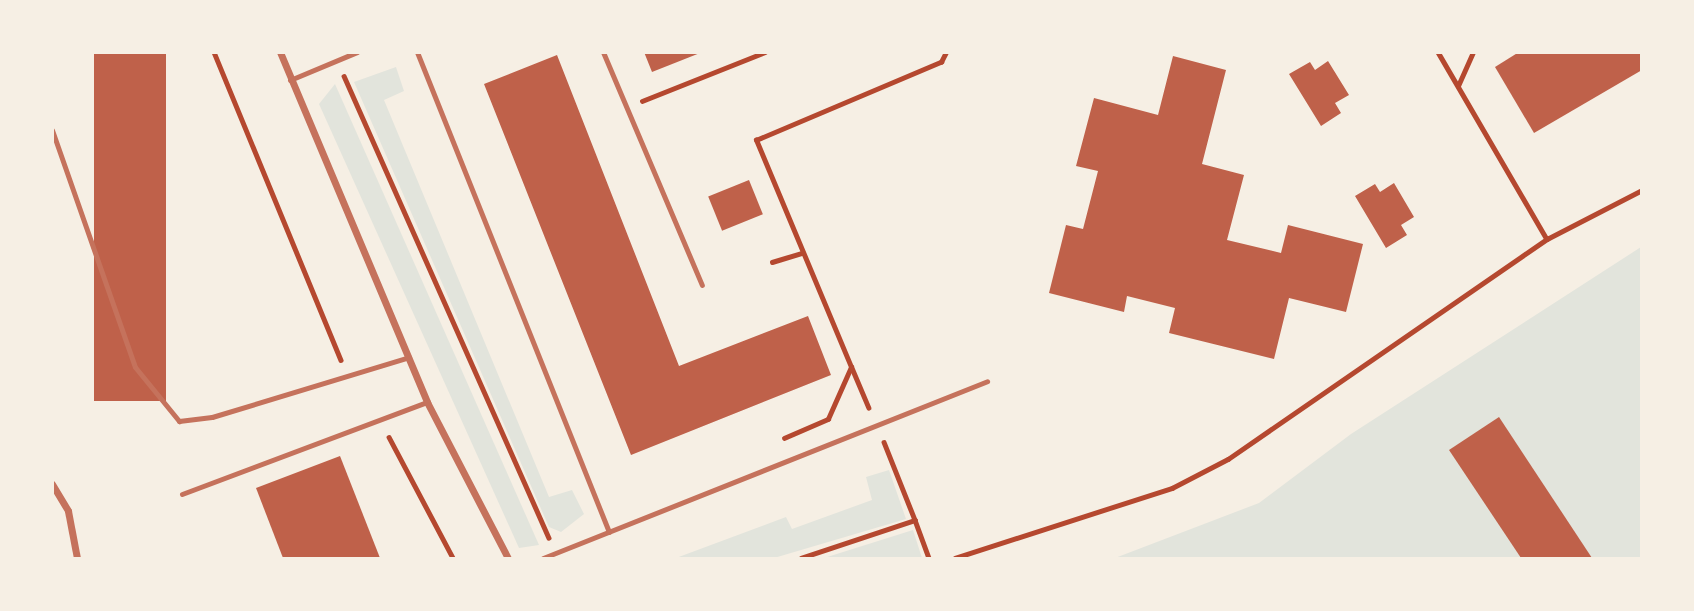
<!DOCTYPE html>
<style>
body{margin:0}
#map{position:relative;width:1694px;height:611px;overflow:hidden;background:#f6efe4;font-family:"Work Sans",sans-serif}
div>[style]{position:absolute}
.green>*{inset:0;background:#e2e4dc}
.building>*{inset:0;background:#bf614a;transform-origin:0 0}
.path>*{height:4.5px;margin:-2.25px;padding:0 2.25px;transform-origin:2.25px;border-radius:2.25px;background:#b5482f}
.service>*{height:5px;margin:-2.5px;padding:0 2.5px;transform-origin:2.5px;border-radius:2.5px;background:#c5725c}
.minor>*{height:7px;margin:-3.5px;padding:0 3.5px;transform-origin:3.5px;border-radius:3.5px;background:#c5725c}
span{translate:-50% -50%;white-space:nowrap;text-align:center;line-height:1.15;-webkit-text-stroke:7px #f6efe4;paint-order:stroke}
.frame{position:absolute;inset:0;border:54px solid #f6efe4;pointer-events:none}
</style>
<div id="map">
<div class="green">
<i style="clip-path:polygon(396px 67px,404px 91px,384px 100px,549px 497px,572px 490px,584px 514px,561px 532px,549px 527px,354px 82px)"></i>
<i style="clip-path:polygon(335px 84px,539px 545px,519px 548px,319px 104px)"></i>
<i style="clip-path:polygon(1641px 247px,1641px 558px,1115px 558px,1259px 503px,1351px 434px)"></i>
<i style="clip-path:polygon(889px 470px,906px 519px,774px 558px,676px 558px,786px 517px,792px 529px,872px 500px,866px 477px)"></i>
<i style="clip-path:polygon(913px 530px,922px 558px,824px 558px)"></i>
</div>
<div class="building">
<i style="left:94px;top:52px;width:72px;height:349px"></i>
<i style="clip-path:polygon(644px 52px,700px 52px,700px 53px,652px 72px)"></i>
<i style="clip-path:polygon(1519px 52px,1642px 52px,1642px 70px,1534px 133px,1495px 67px)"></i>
<i style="clip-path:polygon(557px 55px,679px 366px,808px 316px,831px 375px,631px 455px,484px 84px)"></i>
<i style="clip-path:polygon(1173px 56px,1226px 70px,1202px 164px,1244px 175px,1227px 240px,1281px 253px,1288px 225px,1363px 244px,1346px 312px,1289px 298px,1274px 359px,1169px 333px,1175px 308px,1127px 296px,1124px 312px,1049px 293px,1066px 225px,1083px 229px,1098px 171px,1076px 166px,1094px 98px,1158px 115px)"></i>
<i style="clip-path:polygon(1328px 61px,1349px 95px,1335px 103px,1341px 113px,1321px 126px,1289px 74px,1310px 62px,1315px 70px)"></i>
<i style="left:749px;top:180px;width:37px;height:44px;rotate:68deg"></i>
<i style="clip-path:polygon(1394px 183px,1414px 217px,1401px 225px,1407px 235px,1386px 248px,1355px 196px,1375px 184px,1380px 192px)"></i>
<i style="clip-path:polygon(1499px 417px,1592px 558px,1521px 558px,1449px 450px)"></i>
<i style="clip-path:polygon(340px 456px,380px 558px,283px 558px,256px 488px)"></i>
</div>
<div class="path">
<i style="left:214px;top:52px;width:333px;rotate:67.6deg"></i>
<i style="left:1438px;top:52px;width:216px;rotate:59.8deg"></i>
<i style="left:344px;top:76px;width:505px;rotate:66.07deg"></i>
<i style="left:1458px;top:86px;width:37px;rotate:-66deg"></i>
<i style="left:642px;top:101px;width:132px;rotate:-21.7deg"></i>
<i style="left:772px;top:262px;width:31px;rotate:-17deg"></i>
<i style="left:852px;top:368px;width:43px;rotate:67deg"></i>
<i style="left:389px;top:437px;width:137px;rotate:62.1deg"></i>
<i style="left:784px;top:438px;width:48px;rotate:-23.4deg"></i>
<i style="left:828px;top:419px;width:57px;rotate:-66.1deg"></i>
<i style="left:851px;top:367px;width:246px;rotate:-112.7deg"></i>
<i style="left:756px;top:140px;width:201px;rotate:-22.9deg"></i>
<i style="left:941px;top:62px;width:11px;rotate:-63deg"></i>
<i style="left:884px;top:442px;width:84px;rotate:68.3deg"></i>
<i style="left:801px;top:558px;width:120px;rotate:-18.4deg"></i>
<i style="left:915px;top:520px;width:40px;rotate:69.8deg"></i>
<i style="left:955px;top:558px;width:228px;rotate:-17.9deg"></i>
<i style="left:1172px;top:488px;width:63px;rotate:-27.4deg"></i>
<i style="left:1228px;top:459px;width:388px;rotate:-34.6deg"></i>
<i style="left:1547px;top:239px;width:107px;rotate:-27.3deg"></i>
</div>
<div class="service">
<i style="left:417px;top:52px;width:517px;rotate:68.2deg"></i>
<i style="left:603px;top:52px;width:253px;rotate:67deg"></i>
<i style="left:290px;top:80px;width:73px;rotate:-22.7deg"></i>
<i style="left:52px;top:130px;width:251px;rotate:70.7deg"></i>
<i style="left:135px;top:367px;width:70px;rotate:50.8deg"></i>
<i style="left:179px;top:421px;width:33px;rotate:-7deg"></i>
<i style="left:212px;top:417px;width:206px;rotate:-16.9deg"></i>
<i style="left:182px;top:494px;width:262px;rotate:-20.6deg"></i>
<i style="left:543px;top:558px;width:478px;rotate:-21.7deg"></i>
</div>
<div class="minor">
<i style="left:280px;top:52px;width:380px;rotate:67.2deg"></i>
<i style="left:427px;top:402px;width:176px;rotate:62.6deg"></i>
<i style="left:52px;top:484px;width:31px;rotate:59deg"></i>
<i style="left:68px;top:511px;width:48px;rotate:79.2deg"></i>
</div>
<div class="frame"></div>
</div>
